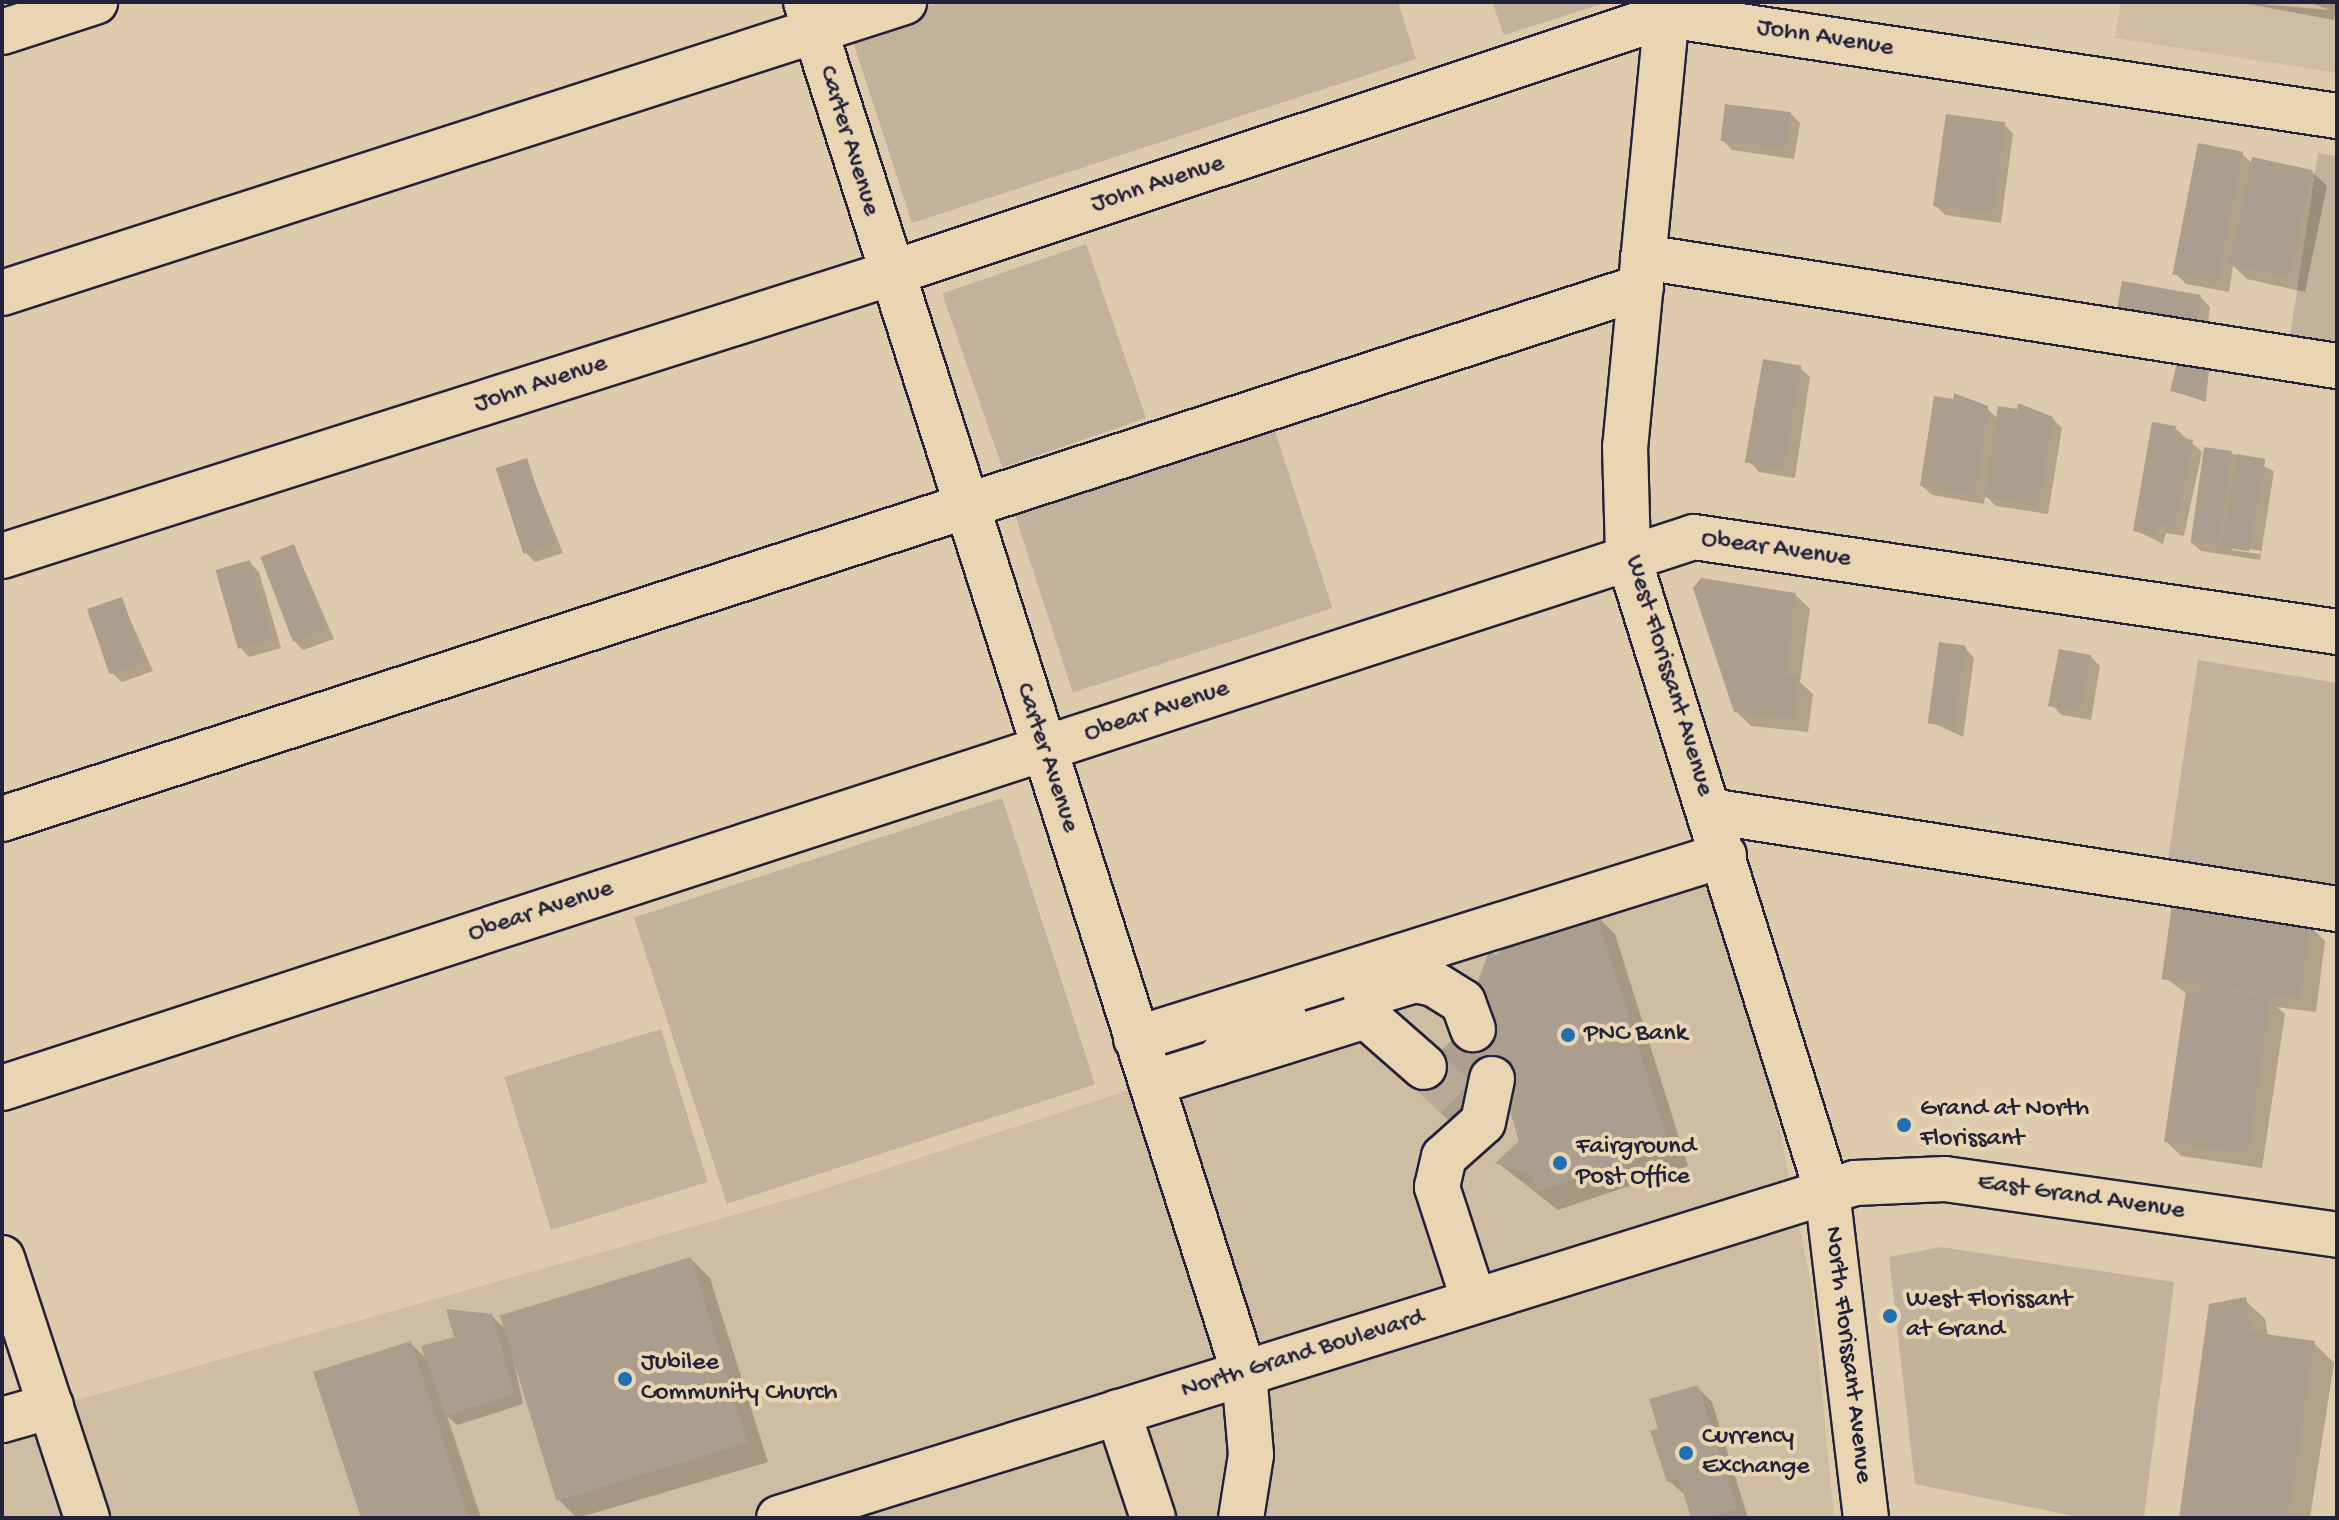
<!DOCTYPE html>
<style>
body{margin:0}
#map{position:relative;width:2339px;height:1520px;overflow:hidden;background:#decaac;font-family:"Gochi Hand",sans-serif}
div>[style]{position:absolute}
.built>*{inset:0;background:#cfbda3}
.green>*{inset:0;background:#c2b19b;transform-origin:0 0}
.shadow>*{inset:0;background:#0003}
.building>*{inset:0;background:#ac9e8e;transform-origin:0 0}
.minor-tunnel>*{height:44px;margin-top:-22px;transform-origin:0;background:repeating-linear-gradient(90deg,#b8a895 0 44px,transparent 0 66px)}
.roads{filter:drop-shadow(2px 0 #22223b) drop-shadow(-2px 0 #22223b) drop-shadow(0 2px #22223b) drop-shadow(0 -2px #22223b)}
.minor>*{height:44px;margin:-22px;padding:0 22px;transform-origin:22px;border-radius:22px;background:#ead5b3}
.major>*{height:44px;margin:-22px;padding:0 22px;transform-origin:22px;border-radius:22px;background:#ead5b3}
.dots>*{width:22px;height:22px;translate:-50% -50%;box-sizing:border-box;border:4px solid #ead5b3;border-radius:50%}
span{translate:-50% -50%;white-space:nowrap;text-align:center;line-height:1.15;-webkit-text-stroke:8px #ead5b3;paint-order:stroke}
.street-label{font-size:26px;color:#22223b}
.poi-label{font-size:26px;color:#22223b}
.left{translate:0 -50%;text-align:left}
.frame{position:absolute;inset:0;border:4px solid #22223b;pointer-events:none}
</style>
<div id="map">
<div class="built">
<i style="clip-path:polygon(2121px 2px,2337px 2px,2337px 73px,2115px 38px)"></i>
<i style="clip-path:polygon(1724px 855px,1812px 1289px,1834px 1518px,2px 1518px,2px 1421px,805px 1195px,1151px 1083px,1136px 1039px)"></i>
</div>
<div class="green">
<i style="clip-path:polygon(941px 2px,1398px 2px,1416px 59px,912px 223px,850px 32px)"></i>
<i style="clip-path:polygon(1492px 2px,1608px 2px,1504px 35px)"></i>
<i style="clip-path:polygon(2318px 153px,2337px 156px,2337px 357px,2288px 349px)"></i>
<i style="left:1086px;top:244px;width:184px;height:152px;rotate:71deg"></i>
<i style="left:1271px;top:419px;width:199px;height:273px;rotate:72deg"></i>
<i style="clip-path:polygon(2198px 660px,2337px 683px,2337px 893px,2167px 866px)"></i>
<i style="left:1002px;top:798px;width:301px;height:387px;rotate:72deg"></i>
<i style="left:661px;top:1029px;width:160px;height:164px;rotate:73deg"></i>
<i style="clip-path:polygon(1941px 1247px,2174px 1282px,2144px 1518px,2084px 1518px,1915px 1484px,1889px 1257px)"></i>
</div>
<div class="shadow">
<i style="clip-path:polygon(2238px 2px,2330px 10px,2308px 2px,2337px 2px,2334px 20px)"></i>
<i style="clip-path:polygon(1790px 113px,1800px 123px,1794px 159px,1732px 150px,1722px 140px)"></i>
<i style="clip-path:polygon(2004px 124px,2013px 134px,2001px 223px,1945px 215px,1935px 205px)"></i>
<i style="clip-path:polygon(2242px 154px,2253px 164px,2312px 172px,2327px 186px,2305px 292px,2247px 279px,2233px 266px,2229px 292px,2186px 284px,2176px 274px)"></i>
<i style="clip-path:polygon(2124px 284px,2200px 297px,2210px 307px,2205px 344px)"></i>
<i style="clip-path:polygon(1800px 368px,1810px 377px,1795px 478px,1759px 472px,1750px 462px)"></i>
<i style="clip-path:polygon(2209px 369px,2206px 402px,2173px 391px)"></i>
<i style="clip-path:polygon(1987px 408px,1998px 419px,2052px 418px,2062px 428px,2048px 514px,1996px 506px,1985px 495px,1984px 504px,1932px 495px,1922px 486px)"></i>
<i style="clip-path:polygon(2175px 428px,2202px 452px,2184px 536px,2166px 533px,2163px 544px,2135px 530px)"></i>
<i style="clip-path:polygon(evenodd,2231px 453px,2274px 471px,2260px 560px,2201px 551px,2191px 542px,2231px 453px,2232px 546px,2261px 551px,2260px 554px,2232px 550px,2232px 546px)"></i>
<i style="clip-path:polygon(526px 461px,563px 553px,535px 562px,526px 553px)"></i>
<i style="clip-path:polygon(294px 546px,334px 639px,303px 650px,293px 640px)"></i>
<i style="clip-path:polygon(249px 562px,259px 572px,281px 648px,249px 657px,240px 647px)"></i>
<i style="clip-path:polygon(1795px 594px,1810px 609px,1800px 682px,1813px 694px,1808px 732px,1751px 726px,1736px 711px)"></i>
<i style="clip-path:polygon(121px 599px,153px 671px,122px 682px,112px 673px)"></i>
<i style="clip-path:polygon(1965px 648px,1974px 658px,1963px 737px,1933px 723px)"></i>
<i style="clip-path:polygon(2090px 656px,2100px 666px,2091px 720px,2062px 715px,2053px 706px)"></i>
<i style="clip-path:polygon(1595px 914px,1615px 934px,1688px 1166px,1558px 1210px,1498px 1163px,1521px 1141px,1508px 1099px,1469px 1137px,1413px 1081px,1459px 1036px,1497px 957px)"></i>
<i style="clip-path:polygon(2310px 926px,2325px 941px,2316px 1012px,2277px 1007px,2285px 1014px,2262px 1168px,2181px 1156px,2166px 1141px,2187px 994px,2165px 978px)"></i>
<i style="clip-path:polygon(691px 1259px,710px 1278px,768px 1462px,577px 1518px,560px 1501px,508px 1334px,523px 1404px,457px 1425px,447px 1416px,481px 1518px,364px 1518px,410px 1343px,428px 1360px,492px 1316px,507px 1331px)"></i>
<i style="clip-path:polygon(2245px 1300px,2265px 1319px,2268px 1336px,2314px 1343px,2334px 1363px,2310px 1518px,2181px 1518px)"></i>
<i style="clip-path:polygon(1697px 1387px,1712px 1402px,1748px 1518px,1693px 1518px,1686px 1496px,1669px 1481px)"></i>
</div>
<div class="building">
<i style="left:1725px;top:104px;width:66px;height:37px;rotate:7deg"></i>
<i style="left:1946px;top:114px;width:60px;height:93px;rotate:8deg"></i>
<i style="left:2198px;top:143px;width:46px;height:134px;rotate:11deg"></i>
<i style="left:2252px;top:157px;width:62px;height:110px;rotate:12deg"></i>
<i style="left:2122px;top:281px;width:80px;height:38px;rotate:10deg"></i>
<i style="left:1763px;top:359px;width:39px;height:105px;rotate:10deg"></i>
<i style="left:2178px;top:359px;width:33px;height:33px;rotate:14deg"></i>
<i style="clip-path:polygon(1954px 393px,1988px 406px,1975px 495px,1920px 486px,1934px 396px,1953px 399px)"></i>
<i style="clip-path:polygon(2018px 403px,2053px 417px,2039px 506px,1984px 497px,1998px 406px,2017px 409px)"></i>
<i style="clip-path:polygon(2152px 422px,2176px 426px,2173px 437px,2193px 440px,2175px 528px,2156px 524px,2154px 536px,2133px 531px)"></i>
<i style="left:2204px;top:447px;width:28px;height:96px;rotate:8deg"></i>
<i style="left:2237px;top:454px;width:29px;height:94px;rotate:10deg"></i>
<i style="left:527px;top:458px;width:90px;height:33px;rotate:72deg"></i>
<i style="left:294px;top:544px;width:91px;height:36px;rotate:69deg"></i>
<i style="left:250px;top:560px;width:82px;height:36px;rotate:74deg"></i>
<i style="clip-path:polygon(1701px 578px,1796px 593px,1785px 675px,1799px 678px,1794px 718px,1734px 712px,1693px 588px)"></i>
<i style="left:122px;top:597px;width:69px;height:37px;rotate:71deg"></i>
<i style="left:1939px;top:642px;width:27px;height:82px;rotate:8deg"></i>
<i style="left:2059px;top:649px;width:33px;height:58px;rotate:11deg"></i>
<i style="left:2172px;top:905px;width:140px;height:75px;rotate:8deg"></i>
<i style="clip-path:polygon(1596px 912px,1670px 1147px,1537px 1192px,1532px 1176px,1495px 1163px,1519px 1141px,1500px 1077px,1484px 1082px,1448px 1120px,1410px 1081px,1458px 1034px,1489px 952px,1497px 955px,1503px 945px)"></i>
<i style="clip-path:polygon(2207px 988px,2271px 997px,2248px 1154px,2164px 1142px,2186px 991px,2206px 994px)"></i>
<i style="left:691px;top:1257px;width:194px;height:200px;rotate:73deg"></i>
<i style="clip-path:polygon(2246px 1297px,2251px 1332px,2315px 1341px,2288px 1518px,2179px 1518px,2209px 1304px)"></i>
<i style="clip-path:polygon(446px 1309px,492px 1314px,514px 1394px,445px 1416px,421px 1346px,454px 1337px)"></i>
<i style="clip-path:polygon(411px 1341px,469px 1518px,361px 1518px,313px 1372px)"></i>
<i style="clip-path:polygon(1698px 1385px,1737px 1509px,1709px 1518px,1691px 1518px,1679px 1479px,1667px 1482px,1650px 1431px,1658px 1429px,1649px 1399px)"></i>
</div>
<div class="minor-tunnel">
<i style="left:1424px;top:1067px;width:54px;rotate:43.5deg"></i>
</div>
<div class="roads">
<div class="minor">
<i style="left:806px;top:2px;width:1439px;rotate:72.28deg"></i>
<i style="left:1244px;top:1373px;width:82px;rotate:85.1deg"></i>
<i style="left:1251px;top:1455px;width:64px;rotate:99deg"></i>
<i style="left:2px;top:32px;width:98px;rotate:-17.9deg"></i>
<i style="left:1643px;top:257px;width:703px;rotate:8.93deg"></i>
<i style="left:2px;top:293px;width:948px;rotate:-17.88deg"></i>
<i style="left:2px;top:556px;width:931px;rotate:-17.64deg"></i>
<i style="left:889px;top:274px;width:820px;rotate:-18.41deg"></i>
<i style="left:1667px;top:15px;width:678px;rotate:8.57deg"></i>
<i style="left:1710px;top:811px;width:635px;rotate:8.88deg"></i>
<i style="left:2px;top:819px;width:1723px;rotate:-17.98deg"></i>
<i style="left:1366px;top:995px;width:51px;rotate:-17deg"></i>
<i style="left:1415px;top:980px;width:19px;rotate:12deg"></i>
<i style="left:1434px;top:984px;width:34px;rotate:32deg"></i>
<i style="left:1463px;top:1002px;width:29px;rotate:70deg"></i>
<i style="left:1136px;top:1039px;width:616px;rotate:-17.38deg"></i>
<i style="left:1216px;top:1063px;width:40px;rotate:-49deg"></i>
<i style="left:1242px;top:1033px;width:45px;rotate:-16.8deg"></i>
<i style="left:1152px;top:1083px;width:224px;rotate:-17.4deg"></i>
<i style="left:1366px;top:1016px;width:77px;rotate:41.3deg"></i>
<i style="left:2px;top:1088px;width:1779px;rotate:-18.04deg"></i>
<i style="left:1694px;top:537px;width:650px;rotate:8.4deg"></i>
<i style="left:2px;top:1258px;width:274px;rotate:71.9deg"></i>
<i style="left:1474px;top:1301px;width:120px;rotate:-108deg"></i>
<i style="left:1437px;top:1187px;width:31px;rotate:-77deg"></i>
<i style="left:1444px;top:1157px;width:52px;rotate:-41.9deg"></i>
<i style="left:1483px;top:1122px;width:44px;rotate:-78.2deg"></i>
<i style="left:1118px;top:1412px;width:112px;rotate:71.7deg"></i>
<i style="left:2px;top:1420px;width:51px;rotate:-15.9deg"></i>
</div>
<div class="major">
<i style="left:1668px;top:2px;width:446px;rotate:95.5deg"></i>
<i style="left:1625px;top:446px;width:110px;rotate:88.4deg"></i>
<i style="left:1628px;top:556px;width:665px;rotate:72.6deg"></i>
<i style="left:1827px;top:1191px;width:329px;rotate:83.2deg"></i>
<i style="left:779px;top:1518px;width:1127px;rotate:-17.29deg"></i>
<i style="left:1855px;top:1183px;width:90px;rotate:-2.5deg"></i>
<i style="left:1945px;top:1179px;width:396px;rotate:8.1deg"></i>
</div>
</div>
<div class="dots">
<i style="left:1568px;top:1035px;background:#1f6fb2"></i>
<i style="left:1904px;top:1125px;background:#1f6fb2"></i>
<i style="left:1560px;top:1163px;background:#1f6fb2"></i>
<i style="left:1890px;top:1316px;background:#1f6fb2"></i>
<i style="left:625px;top:1379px;background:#1f6fb2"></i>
<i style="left:1686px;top:1453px;background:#1f6fb2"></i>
</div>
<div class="street-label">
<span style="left:1825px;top:39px;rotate:9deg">John Avenue</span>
<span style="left:848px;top:141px;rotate:73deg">Carter Avenue</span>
<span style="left:1158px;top:185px;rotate:-18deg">John Avenue</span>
<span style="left:541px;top:385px;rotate:-18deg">John Avenue</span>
<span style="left:1776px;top:550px;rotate:8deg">Obear Avenue</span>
<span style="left:1668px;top:676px;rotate:73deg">West Florissant Avenue</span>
<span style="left:1157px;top:712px;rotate:-18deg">Obear Avenue</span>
<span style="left:1046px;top:758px;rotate:72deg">Carter Avenue</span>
<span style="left:541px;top:912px;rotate:-18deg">Obear Avenue</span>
<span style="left:2081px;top:1198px;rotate:8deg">East Grand Avenue</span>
<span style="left:1303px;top:1355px;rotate:-17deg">North Grand Boulevard</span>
<span style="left:1847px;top:1355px;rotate:83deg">North Florissant Avenue</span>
</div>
<div class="poi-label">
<span class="left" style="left:1584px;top:1035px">PNC Bank</span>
<span class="left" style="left:1920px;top:1125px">Grand at North<br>Florissant</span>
<span class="left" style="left:1576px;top:1163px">Fairground<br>Post Office</span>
<span class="left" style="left:1906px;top:1316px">West Florissant<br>at Grand</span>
<span class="left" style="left:641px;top:1379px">Jubilee<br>Community Church</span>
<span class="left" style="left:1702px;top:1453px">Currency<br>Exchange</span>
</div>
<div class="frame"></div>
</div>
